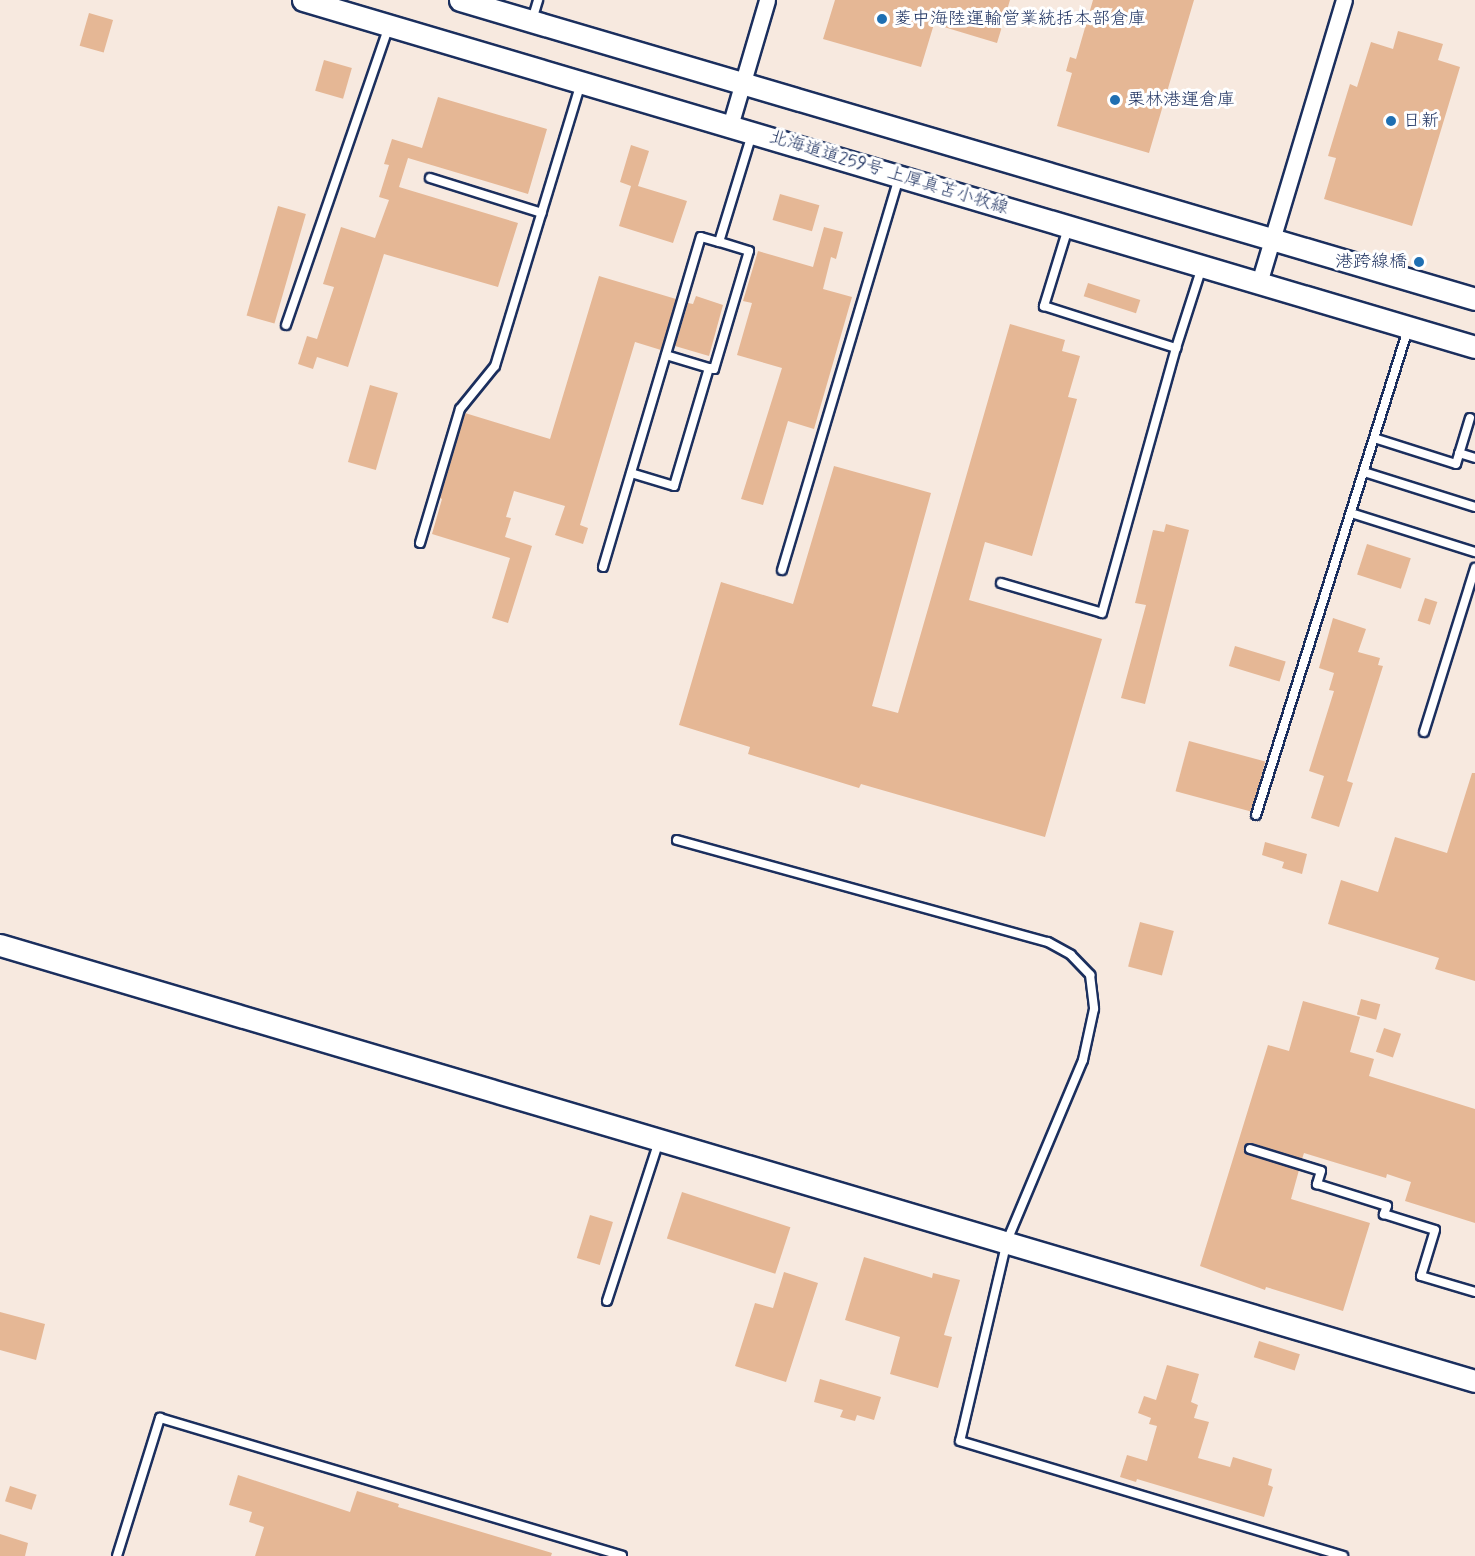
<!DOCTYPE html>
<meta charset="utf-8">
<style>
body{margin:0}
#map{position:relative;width:1475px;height:1556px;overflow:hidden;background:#f7e9df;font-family:Mynerve,"Klee One",sans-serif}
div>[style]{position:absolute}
.building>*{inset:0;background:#e5b795;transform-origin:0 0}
.roads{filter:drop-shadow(2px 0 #1b2f5e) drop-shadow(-2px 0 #1b2f5e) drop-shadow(0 2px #1b2f5e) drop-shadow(0 -2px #1b2f5e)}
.lane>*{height:8px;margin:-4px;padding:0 4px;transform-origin:4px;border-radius:4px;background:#fff}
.street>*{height:15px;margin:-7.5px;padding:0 7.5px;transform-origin:7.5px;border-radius:7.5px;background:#fff}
.secondary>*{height:21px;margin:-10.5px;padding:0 10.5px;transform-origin:10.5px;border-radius:10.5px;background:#fff}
.dots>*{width:16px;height:16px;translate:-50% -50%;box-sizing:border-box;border:3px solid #fff;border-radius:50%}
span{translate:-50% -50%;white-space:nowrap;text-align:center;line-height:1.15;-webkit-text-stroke:6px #fff;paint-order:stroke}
.poi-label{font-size:18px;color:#1b2f5e}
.left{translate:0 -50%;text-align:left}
.right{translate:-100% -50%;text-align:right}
.street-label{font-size:18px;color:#1b2f5e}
</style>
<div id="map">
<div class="building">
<i style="clip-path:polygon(835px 0,1010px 0,997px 43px,934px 24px,921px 67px,823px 39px)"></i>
<i style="clip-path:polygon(1093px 0,1194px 0,1149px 153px,1057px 126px,1072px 73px,1066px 71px,1070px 57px,1076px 59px)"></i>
<i style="left:89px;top:13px;width:25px;height:34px;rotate:16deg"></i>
<i style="clip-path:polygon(1398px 31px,1443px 44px,1438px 60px,1460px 67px,1412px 226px,1324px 199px,1336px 158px,1328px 156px,1350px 84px,1357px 87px,1371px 42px,1393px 49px)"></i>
<i style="left:324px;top:60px;width:29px;height:32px;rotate:16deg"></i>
<i style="clip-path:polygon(438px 97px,547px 129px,528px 194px,408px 158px,399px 187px,518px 223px,498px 287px,384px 254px,348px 367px,317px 357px,313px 369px,298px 364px,307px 336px,317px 339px,334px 287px,323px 284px,341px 227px,375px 238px,389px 200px,379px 197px,389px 165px,384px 164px,392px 139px,422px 148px)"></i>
<i style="clip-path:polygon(631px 145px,649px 151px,638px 186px,687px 201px,673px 243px,619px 226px,631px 186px,620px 182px)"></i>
<i style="left:780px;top:194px;width:41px;height:27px;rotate:16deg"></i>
<i style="left:278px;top:206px;width:29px;height:114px;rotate:16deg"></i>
<i style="clip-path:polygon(824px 227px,843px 232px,836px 259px,831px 257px,823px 289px,852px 297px,814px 429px,788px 421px,763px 505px,741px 499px,782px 368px,737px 355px,752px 303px,743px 301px,758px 251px,813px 267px)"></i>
<i style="clip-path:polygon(599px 276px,676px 299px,661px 350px,635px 342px,580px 525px,588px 528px,583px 544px,555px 535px,565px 506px,514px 491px,506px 517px,511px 518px,505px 537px,532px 546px,508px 623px,492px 618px,510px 558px,432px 534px,442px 499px,440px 498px,465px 413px,550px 439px)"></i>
<i style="left:1088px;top:283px;width:55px;height:14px;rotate:18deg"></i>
<i style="clip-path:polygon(696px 296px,723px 305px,709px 356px,675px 346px,688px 303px,693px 304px)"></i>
<i style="clip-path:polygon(1010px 324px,1065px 340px,1062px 351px,1080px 356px,1068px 397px,1077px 399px,1032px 556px,985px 542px,969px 600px,1102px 639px,1045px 837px,861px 784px,859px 788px,748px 754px,750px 747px,679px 725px,721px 582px,793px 604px,834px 466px,931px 493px,872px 706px,898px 713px)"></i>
<i style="left:370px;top:385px;width:29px;height:80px;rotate:16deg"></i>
<i style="clip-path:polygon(1166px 524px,1189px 530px,1145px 704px,1121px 698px,1146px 605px,1135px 603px,1153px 530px,1164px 532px)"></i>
<i style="left:1367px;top:544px;width:46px;height:32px;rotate:18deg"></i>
<i style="left:1425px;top:598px;width:13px;height:24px;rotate:18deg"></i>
<i style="clip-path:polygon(1333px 618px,1366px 629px,1358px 652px,1380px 658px,1378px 665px,1383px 666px,1347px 781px,1353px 783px,1339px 827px,1311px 818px,1324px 776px,1309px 771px,1334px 691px,1329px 690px,1334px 673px,1319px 668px)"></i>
<i style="left:1235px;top:646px;width:53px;height:21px;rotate:17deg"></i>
<i style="left:1189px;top:741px;width:79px;height:52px;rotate:15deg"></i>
<i style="clip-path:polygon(1472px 773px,1475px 773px,1475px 981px,1435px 969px,1439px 958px,1328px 924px,1341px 880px,1378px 892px,1395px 837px,1447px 853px)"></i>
<i style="clip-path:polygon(1265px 842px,1307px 854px,1302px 874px,1282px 868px,1284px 862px,1262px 855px)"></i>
<i style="left:1140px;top:922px;width:35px;height:46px;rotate:15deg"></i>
<i style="left:1361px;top:999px;width:20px;height:16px;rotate:15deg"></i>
<i style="clip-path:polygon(1303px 1001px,1360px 1017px,1350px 1052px,1374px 1059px,1369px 1076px,1475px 1109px,1475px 1223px,1405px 1201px,1411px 1182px,1387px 1174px,1386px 1178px,1304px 1153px,1302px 1159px,1252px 1143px,1246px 1145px,1244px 1150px,1248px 1154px,1299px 1170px,1291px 1199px,1370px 1223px,1343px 1311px,1266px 1287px,1265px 1290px,1200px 1266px,1268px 1045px,1289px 1051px)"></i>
<i style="left:1384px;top:1028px;width:18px;height:25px;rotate:19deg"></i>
<i style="left:682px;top:1192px;width:114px;height:49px;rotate:18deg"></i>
<i style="left:590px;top:1215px;width:24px;height:45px;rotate:17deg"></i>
<i style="clip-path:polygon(864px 1257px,932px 1278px,933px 1273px,960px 1280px,944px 1335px,952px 1337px,938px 1388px,890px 1374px,900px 1337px,845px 1320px)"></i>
<i style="clip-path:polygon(784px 1272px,818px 1283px,786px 1382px,735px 1366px,755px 1303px,773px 1308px)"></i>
<i style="clip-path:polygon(0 1312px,45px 1324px,36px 1360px,0 1350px)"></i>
<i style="left:1259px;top:1341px;width:43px;height:17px;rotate:18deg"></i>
<i style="clip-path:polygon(1167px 1365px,1199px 1374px,1191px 1402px,1198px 1405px,1194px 1418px,1209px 1422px,1198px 1458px,1230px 1467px,1233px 1457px,1272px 1469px,1268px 1485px,1273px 1487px,1264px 1517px,1137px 1479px,1136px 1482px,1120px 1477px,1127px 1455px,1147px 1461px,1157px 1426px,1149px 1424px,1151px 1418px,1138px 1413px,1144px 1396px,1156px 1400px)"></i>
<i style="clip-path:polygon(820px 1379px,881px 1397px,874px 1420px,857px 1415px,855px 1421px,840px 1417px,843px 1410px,814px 1402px)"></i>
<i style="clip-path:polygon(238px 1475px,350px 1512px,357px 1491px,399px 1504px,398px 1507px,552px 1553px,551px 1556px,255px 1556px,264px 1527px,249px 1522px,252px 1512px,229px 1505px)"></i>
<i style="left:10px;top:1486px;width:28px;height:16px;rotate:18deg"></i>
<i style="clip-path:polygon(0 1534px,28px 1543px,25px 1556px,0 1556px)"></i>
</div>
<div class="roads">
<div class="lane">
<i style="left:532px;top:20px;width:21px;rotate:-73deg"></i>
<i style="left:430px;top:178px;width:117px;rotate:17.4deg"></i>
<i style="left:1068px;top:228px;width:82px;rotate:107.1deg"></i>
<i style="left:1044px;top:306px;width:139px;rotate:17.7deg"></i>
<i style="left:1176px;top:348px;width:85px;rotate:-72.2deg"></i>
<i style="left:286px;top:325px;width:316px;rotate:-71deg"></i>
<i style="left:709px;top:368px;width:5px;rotate:11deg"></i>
<i style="left:714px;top:369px;width:123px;rotate:-73.5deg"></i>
<i style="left:749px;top:251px;width:31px;rotate:-163deg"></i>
<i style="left:1374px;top:438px;width:86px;rotate:17.6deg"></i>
<i style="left:1456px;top:464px;width:48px;rotate:-73.1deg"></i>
<i style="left:1459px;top:453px;width:17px;rotate:17deg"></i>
<i style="left:1364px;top:472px;width:116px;rotate:17.5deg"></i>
<i style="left:631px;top:473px;width:45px;rotate:16.8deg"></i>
<i style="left:674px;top:486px;width:123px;rotate:-73.5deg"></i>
<i style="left:709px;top:368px;width:45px;rotate:-163.2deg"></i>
<i style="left:1351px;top:513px;width:130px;rotate:17.5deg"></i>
<i style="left:420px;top:543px;width:140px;rotate:-73.4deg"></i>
<i style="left:460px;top:409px;width:55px;rotate:-50.9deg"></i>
<i style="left:495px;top:366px;width:296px;rotate:-73.1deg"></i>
<i style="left:603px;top:567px;width:344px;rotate:-73.5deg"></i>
<i style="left:701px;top:237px;width:19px;rotate:16deg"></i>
<i style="left:719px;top:242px;width:113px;rotate:-73deg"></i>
<i style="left:782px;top:570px;width:409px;rotate:-73.4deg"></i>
<i style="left:1001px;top:583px;width:105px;rotate:16.5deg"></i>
<i style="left:1102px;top:613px;width:275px;rotate:-74.4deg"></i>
<i style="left:1424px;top:732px;width:172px;rotate:-72.7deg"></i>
<i style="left:1256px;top:815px;width:509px;rotate:-72.63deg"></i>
<i style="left:677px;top:840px;width:385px;rotate:15.4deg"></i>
<i style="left:1048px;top:942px;width:26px;rotate:29deg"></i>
<i style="left:1071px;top:955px;width:28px;rotate:46deg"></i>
<i style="left:1090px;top:975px;width:34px;rotate:83deg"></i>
<i style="left:1094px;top:1009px;width:52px;rotate:102.2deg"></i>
<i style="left:1083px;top:1060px;width:196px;rotate:112.8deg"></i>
<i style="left:1007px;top:1241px;width:205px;rotate:103.2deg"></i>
<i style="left:960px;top:1441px;width:400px;rotate:16.7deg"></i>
<i style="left:1250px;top:1149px;width:74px;rotate:17.2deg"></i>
<i style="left:1321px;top:1171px;width:14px;rotate:107deg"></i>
<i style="left:1317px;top:1184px;width:73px;rotate:17.4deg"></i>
<i style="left:1387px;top:1206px;width:9px;rotate:111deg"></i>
<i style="left:1384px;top:1214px;width:53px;rotate:17.4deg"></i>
<i style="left:1435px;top:1230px;width:48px;rotate:106.9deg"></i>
<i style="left:1421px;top:1276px;width:56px;rotate:16.5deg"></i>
<i style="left:607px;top:1301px;width:168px;rotate:-72deg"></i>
<i style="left:117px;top:1556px;width:145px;rotate:-72.7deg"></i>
<i style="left:160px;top:1418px;width:482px;rotate:16.6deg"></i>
</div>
<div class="street">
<i style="left:730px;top:126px;width:131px;rotate:-73.6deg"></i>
<i style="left:1259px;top:283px;width:295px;rotate:-73.3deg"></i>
</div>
<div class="secondary">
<i style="left:303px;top:0;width:1222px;rotate:16.49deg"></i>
<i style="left:460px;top:0;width:1058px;rotate:16.41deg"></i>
<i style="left:0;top:945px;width:1538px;rotate:16.47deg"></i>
</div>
</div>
<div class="dots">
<i style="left:882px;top:19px;background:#1f6fb2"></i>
<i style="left:1115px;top:100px;background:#1f6fb2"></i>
<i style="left:1391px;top:121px;background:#1f6fb2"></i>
<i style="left:1419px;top:262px;background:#1f6fb2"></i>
</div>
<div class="poi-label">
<span class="left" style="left:894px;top:19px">菱中海陸運輸営業統括本部倉庫</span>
<span class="left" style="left:1127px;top:100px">栗林港運倉庫</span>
<span class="left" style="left:1403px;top:121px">日新</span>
<span class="right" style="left:1407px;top:262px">港跨線橋</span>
</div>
<div class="street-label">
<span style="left:889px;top:173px;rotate:17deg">北海道道259号 上厚真苫小牧線</span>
</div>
</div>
